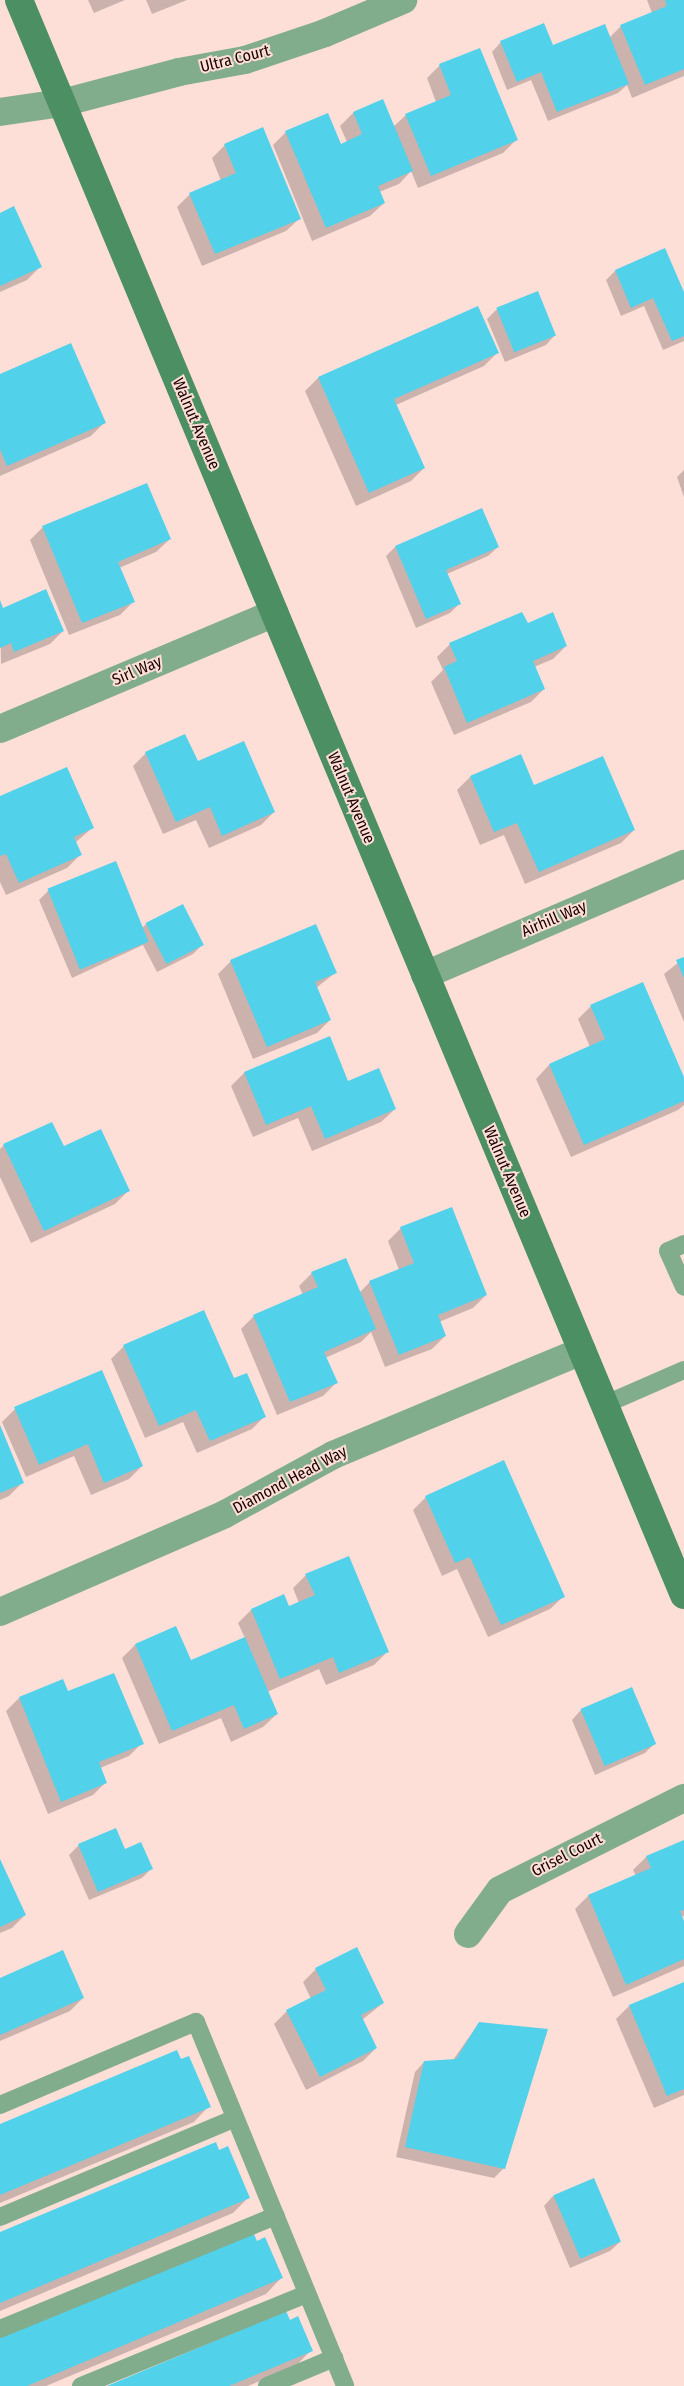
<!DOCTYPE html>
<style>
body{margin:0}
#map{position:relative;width:684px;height:2386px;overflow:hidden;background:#fedfd8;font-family:"Fira Sans Condensed",sans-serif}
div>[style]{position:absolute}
.shadow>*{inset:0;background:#0003}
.building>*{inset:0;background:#51d1ea;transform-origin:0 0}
.lane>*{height:18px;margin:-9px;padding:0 9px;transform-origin:9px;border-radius:9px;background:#82ad8d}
.street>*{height:28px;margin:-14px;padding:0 14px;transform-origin:14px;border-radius:14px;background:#82ad8d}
.secondary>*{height:28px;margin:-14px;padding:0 14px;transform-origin:14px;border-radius:14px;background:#4c8f62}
span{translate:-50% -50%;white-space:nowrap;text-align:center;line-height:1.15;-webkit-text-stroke:4px #fedfd8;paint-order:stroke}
.street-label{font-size:16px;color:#1c0402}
</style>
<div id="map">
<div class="shadow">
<i style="clip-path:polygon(88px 0,125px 0,94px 13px)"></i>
<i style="clip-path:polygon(146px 0,187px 0,152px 14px)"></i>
<i style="clip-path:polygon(647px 0,684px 0,684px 76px,632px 98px,627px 85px,618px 93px,548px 121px,531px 80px,507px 90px,492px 52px,501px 42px,552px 47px,609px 38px,621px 26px,652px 13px)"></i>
<i style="clip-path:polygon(440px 65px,516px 140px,503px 153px,418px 188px,411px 171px,399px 184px,379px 192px,384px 203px,370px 216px,312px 241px,273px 145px,286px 132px,340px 146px,347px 142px,340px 126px,353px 113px,382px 101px,393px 127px,406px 115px,436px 102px,427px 78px)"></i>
<i style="clip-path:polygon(225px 145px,300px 218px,286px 231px,202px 266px,177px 207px,190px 194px,221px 181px,212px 158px)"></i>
<i style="clip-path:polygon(0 214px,40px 267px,27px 280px,0 292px)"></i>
<i style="clip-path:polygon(665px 250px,684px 295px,684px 341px,663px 350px,644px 306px,621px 316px,606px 280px,615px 271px)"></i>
<i style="clip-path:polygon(537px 293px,555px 335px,546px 345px,505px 362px,487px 319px,496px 310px)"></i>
<i style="clip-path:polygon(497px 353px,484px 366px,396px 405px,424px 468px,411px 481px,356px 506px,305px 391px,318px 378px)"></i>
<i style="clip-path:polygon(0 375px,104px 423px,91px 436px,0 476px)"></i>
<i style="clip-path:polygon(684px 470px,684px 497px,677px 477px)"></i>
<i style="clip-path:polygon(482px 510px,498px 547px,488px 556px,447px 574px,459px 604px,450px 613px,416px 628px,386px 556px,395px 547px)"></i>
<i style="clip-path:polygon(43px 527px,170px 539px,156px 552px,119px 568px,133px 602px,120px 615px,69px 635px,30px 540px)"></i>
<i style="clip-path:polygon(0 603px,2px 609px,63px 631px,50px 644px,1px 664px)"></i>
<i style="clip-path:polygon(527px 625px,566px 646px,553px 659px,534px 667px,544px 689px,531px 702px,454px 735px,431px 682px,443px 670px,437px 657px,450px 644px)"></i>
<i style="clip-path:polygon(146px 753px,197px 763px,274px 812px,261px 825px,209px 848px,196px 820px,163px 834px,133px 766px)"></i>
<i style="clip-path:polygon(520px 756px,534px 787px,634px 830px,621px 843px,525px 884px,504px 835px,480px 845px,457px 790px,470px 777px)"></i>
<i style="clip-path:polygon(0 797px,92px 828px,75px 843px,80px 855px,67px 868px,6px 895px,0 882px)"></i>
<i style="clip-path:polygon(115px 863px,142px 928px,146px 924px,202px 945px,193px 954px,157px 972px,143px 945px,72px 978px,39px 900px,49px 890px)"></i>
<i style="clip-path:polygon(684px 958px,684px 1022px,664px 974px)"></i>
<i style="clip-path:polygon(231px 961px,335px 973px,316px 988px,330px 1020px,317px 1033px,253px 1059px,218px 974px)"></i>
<i style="clip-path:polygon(591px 1006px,684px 1080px,684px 1105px,678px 1110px,571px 1157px,536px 1079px,549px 1065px,590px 1047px,578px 1019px)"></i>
<i style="clip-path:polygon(329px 1038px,348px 1083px,395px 1109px,381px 1122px,312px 1151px,298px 1118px,253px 1137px,231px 1086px,244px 1073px)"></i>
<i style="clip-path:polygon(4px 1145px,63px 1148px,128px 1191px,115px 1204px,31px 1243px,0 1177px,0 1149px)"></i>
<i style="clip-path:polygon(401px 1228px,486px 1295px,473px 1308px,439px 1322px,445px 1336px,432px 1349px,385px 1367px,371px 1332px,361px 1342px,325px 1358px,336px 1383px,323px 1396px,277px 1415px,241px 1329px,254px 1316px,303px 1295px,299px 1286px,312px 1273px,359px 1293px,370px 1282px,399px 1270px,388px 1241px)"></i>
<i style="clip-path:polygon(124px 1346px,233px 1380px,265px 1416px,252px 1429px,197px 1453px,183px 1422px,145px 1438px,111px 1359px)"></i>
<i style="clip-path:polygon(15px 1409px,142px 1466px,129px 1479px,91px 1495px,74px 1456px,26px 1477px,2px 1422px)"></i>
<i style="clip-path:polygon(0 1428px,22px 1483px,9px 1496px,0 1500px)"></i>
<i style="clip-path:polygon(426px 1497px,564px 1596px,550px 1609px,488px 1637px,457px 1569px,442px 1576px,413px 1510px)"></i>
<i style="clip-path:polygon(306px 1575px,387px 1652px,374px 1665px,326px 1685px,319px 1669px,267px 1692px,277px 1714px,263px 1727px,231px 1742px,221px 1718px,159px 1744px,122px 1658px,135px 1645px,176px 1628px,190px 1661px,245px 1638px,238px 1623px,251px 1610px,284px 1596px,288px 1608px,299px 1603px,293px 1588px)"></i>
<i style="clip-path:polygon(63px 1681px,68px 1693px,142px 1743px,129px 1756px,100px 1768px,106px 1782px,93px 1795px,48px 1814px,6px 1711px,19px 1698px)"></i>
<i style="clip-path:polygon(581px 1710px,654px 1744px,645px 1753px,595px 1775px,572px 1720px)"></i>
<i style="clip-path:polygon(684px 1841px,684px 1916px,681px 1917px,684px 1924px,684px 1966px,613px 1997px,575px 1909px,588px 1896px,636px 1876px,633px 1870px,646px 1857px)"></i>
<i style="clip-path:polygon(79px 1845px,124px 1851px,151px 1869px,142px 1878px,89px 1900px,69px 1855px)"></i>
<i style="clip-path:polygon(0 1862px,25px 1915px,12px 1928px,0 1933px)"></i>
<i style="clip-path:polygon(316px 1969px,383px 2003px,362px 2020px,376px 2048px,363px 2061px,306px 2090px,274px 2024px,287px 2011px,311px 1999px,303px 1982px)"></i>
<i style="clip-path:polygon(0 1979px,83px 1998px,70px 2011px,0 2041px)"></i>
<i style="clip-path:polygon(684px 1983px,684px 2095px,654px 2108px,616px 2019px,629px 2006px)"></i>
<i style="clip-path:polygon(479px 2023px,504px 2168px,494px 2178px,396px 2157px,415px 2072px,424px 2062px,453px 2060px)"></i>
<i style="clip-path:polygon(209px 2106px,194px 2122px,0 2203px,0 2126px)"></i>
<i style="clip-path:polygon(593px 2179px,620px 2242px,610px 2251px,570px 2268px,544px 2206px,553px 2196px)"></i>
<i style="clip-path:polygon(248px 2198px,233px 2213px,0 2311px,0 2233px)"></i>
<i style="clip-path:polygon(256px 2242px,281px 2278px,266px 2294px,46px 2386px,0 2386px,0 2339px)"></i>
<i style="clip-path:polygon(289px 2321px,311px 2350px,296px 2366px,248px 2386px,110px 2386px)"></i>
</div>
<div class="building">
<i style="clip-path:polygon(665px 0,684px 0,684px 69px,645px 85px,620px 25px,667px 6px)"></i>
<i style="clip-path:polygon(544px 23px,553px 45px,605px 24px,629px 84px,557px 112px,541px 72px,517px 82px,500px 41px)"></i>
<i style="clip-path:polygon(480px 48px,518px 140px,431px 176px,405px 114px,451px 95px,439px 64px)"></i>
<i style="clip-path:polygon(383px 99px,413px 171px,378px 186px,385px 203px,326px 228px,285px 131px,328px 113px,341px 144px,362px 134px,353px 112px)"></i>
<i style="clip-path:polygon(263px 127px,301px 219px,215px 254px,189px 193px,236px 173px,224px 144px)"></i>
<i style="clip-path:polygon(14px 206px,42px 267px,0 286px,0 213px)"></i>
<i style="clip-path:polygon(665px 248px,684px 292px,684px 336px,672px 341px,653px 298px,631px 308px,615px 270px)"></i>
<i style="left:538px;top:291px;width:48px;height:45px;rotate:68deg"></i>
<i style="clip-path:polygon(478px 306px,499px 353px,394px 399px,425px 468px,369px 493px,318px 377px)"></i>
<i style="clip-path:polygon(71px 343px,106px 423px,7px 466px,0 449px,0 374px)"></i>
<i style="clip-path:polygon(147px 483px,171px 539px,118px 562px,135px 602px,82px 623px,42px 526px)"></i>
<i style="clip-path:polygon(482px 508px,499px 547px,446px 570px,461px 604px,426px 619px,395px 546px)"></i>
<i style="clip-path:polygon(46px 589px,64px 631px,14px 652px,11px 643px,0 648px,0 600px,3px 608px)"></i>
<i style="clip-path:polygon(522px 612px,528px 623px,553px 612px,567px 646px,533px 661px,545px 689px,467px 723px,444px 667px,457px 661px,449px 643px)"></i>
<i style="clip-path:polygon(185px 734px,198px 761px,244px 741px,275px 812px,222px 836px,210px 807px,176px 822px,145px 752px)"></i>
<i style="clip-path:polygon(521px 754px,534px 785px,603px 756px,635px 830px,539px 872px,517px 823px,494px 832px,470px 776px)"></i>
<i style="clip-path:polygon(67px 767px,94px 828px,74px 837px,82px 855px,19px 883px,6px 854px,0 856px,0 796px)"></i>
<i style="left:116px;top:861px;width:87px;height:74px;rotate:68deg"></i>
<i style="left:183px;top:904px;width:46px;height:42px;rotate:63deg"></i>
<i style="clip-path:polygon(316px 924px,337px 973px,315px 982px,331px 1020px,267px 1047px,230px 960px)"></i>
<i style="clip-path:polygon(684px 957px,684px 978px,676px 960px)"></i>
<i style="clip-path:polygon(643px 982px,684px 1077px,684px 1101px,584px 1145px,549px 1064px,605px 1039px,590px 1005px)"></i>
<i style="clip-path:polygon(330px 1036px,348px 1081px,379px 1068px,396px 1109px,325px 1139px,311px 1106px,266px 1125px,244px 1072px)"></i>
<i style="clip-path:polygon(52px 1122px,64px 1146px,101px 1129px,130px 1191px,44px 1231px,3px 1144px)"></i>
<i style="clip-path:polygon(452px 1207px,487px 1295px,438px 1315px,446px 1336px,399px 1355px,369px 1281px,414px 1263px,400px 1227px)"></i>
<i style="clip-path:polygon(346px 1258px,376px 1329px,324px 1352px,338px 1383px,290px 1402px,253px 1315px,318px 1287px,311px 1272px)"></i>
<i style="clip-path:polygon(204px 1310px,234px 1378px,247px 1373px,266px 1417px,210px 1441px,196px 1410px,159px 1426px,123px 1345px)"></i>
<i style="clip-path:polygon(102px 1370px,143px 1466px,104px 1483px,88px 1444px,39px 1465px,14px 1407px)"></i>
<i style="clip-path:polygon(0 1425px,24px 1483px,0 1493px)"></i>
<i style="clip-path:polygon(504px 1460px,565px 1597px,501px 1625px,470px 1557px,455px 1563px,425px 1496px)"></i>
<i style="clip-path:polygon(349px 1556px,389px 1652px,339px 1673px,333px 1657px,280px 1679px,251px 1609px,284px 1594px,289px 1606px,315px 1595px,305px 1574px)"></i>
<i style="clip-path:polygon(176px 1626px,191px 1660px,245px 1637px,278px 1714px,244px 1729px,234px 1705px,172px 1731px,135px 1644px)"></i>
<i style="clip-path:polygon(114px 1673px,144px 1744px,99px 1762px,107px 1783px,61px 1802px,19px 1697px,63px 1679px,68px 1691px)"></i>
<i style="left:632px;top:1687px;width:62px;height:56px;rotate:67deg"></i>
<i style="clip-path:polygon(116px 1828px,125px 1849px,141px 1842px,153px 1869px,98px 1892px,78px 1844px)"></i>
<i style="clip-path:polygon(684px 1840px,684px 1910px,680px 1911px,684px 1921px,684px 1959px,626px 1985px,588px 1895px,651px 1868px,646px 1856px)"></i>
<i style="clip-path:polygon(0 1859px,26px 1915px,0 1927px)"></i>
<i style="clip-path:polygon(357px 1947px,384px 2003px,361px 2015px,377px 2048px,320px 2077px,286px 2010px,326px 1990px,315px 1968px)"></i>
<i style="clip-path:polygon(63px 1950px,84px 1998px,0 2035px,0 1978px)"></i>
<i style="clip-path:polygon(684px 1982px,684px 2089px,667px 2096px,629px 2005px)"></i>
<i style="clip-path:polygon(479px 2022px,548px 2029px,505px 2169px,405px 2147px,424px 2061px,456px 2059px)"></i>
<i style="clip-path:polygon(177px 2050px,181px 2059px,189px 2056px,211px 2107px,0 2195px,0 2124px)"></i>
<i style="clip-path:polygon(216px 2142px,219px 2150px,228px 2146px,250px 2198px,0 2303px,0 2232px)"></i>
<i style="left:594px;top:2178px;width:69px;height:44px;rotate:67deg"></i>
<i style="clip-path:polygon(253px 2232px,257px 2241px,265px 2237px,283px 2278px,27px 2386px,0 2386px,0 2338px)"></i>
<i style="clip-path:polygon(286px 2311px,290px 2320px,298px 2316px,313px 2351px,229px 2386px,107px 2386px)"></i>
</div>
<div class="lane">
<i style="left:684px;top:1244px;width:17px;rotate:156deg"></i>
<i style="left:668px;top:1251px;width:39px;rotate:66deg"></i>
<i style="left:606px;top:1404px;width:85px;rotate:-23.6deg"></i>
<i style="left:0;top:2105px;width:213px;rotate:-23deg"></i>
<i style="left:196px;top:2022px;width:393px;rotate:67.7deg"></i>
<i style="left:0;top:2217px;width:255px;rotate:-22.8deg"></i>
<i style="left:0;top:2329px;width:298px;rotate:-22.3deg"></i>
<i style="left:81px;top:2386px;width:244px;rotate:-22.2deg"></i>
<i style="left:267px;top:2386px;width:73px;rotate:-22.7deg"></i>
</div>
<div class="street">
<i style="left:0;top:112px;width:63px;rotate:-8.3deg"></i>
<i style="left:62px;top:103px;width:121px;rotate:-14.8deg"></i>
<i style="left:179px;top:72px;width:67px;rotate:-10.3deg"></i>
<i style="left:245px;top:60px;width:84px;rotate:-18.6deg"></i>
<i style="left:325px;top:33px;width:85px;rotate:-22.9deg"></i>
<i style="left:0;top:729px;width:298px;rotate:-22.9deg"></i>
<i style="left:425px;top:975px;width:282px;rotate:-23.2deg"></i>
<i style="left:0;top:1612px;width:245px;rotate:-23.5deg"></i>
<i style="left:225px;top:1514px;width:123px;rotate:-28.6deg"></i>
<i style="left:333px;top:1455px;width:270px;rotate:-22.7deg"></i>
<i style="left:468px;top:1934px;width:54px;rotate:-54deg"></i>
<i style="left:500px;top:1890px;width:206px;rotate:-26.6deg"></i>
</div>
<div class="secondary">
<i style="left:19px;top:0;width:1728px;rotate:67.37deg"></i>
</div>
<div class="street-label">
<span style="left:235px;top:59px;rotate:-14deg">Ultra Court</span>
<span style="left:196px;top:424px;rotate:67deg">Walnut Avenue</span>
<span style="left:137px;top:671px;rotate:-23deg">Sirl Way</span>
<span style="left:351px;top:798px;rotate:67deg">Walnut Avenue</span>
<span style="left:554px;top:919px;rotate:-23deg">Airhill Way</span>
<span style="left:507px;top:1172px;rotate:67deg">Walnut Avenue</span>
<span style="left:290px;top:1480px;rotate:-28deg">Diamond Head Way</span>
<span style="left:567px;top:1855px;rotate:-27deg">Grisel Court</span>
</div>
</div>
